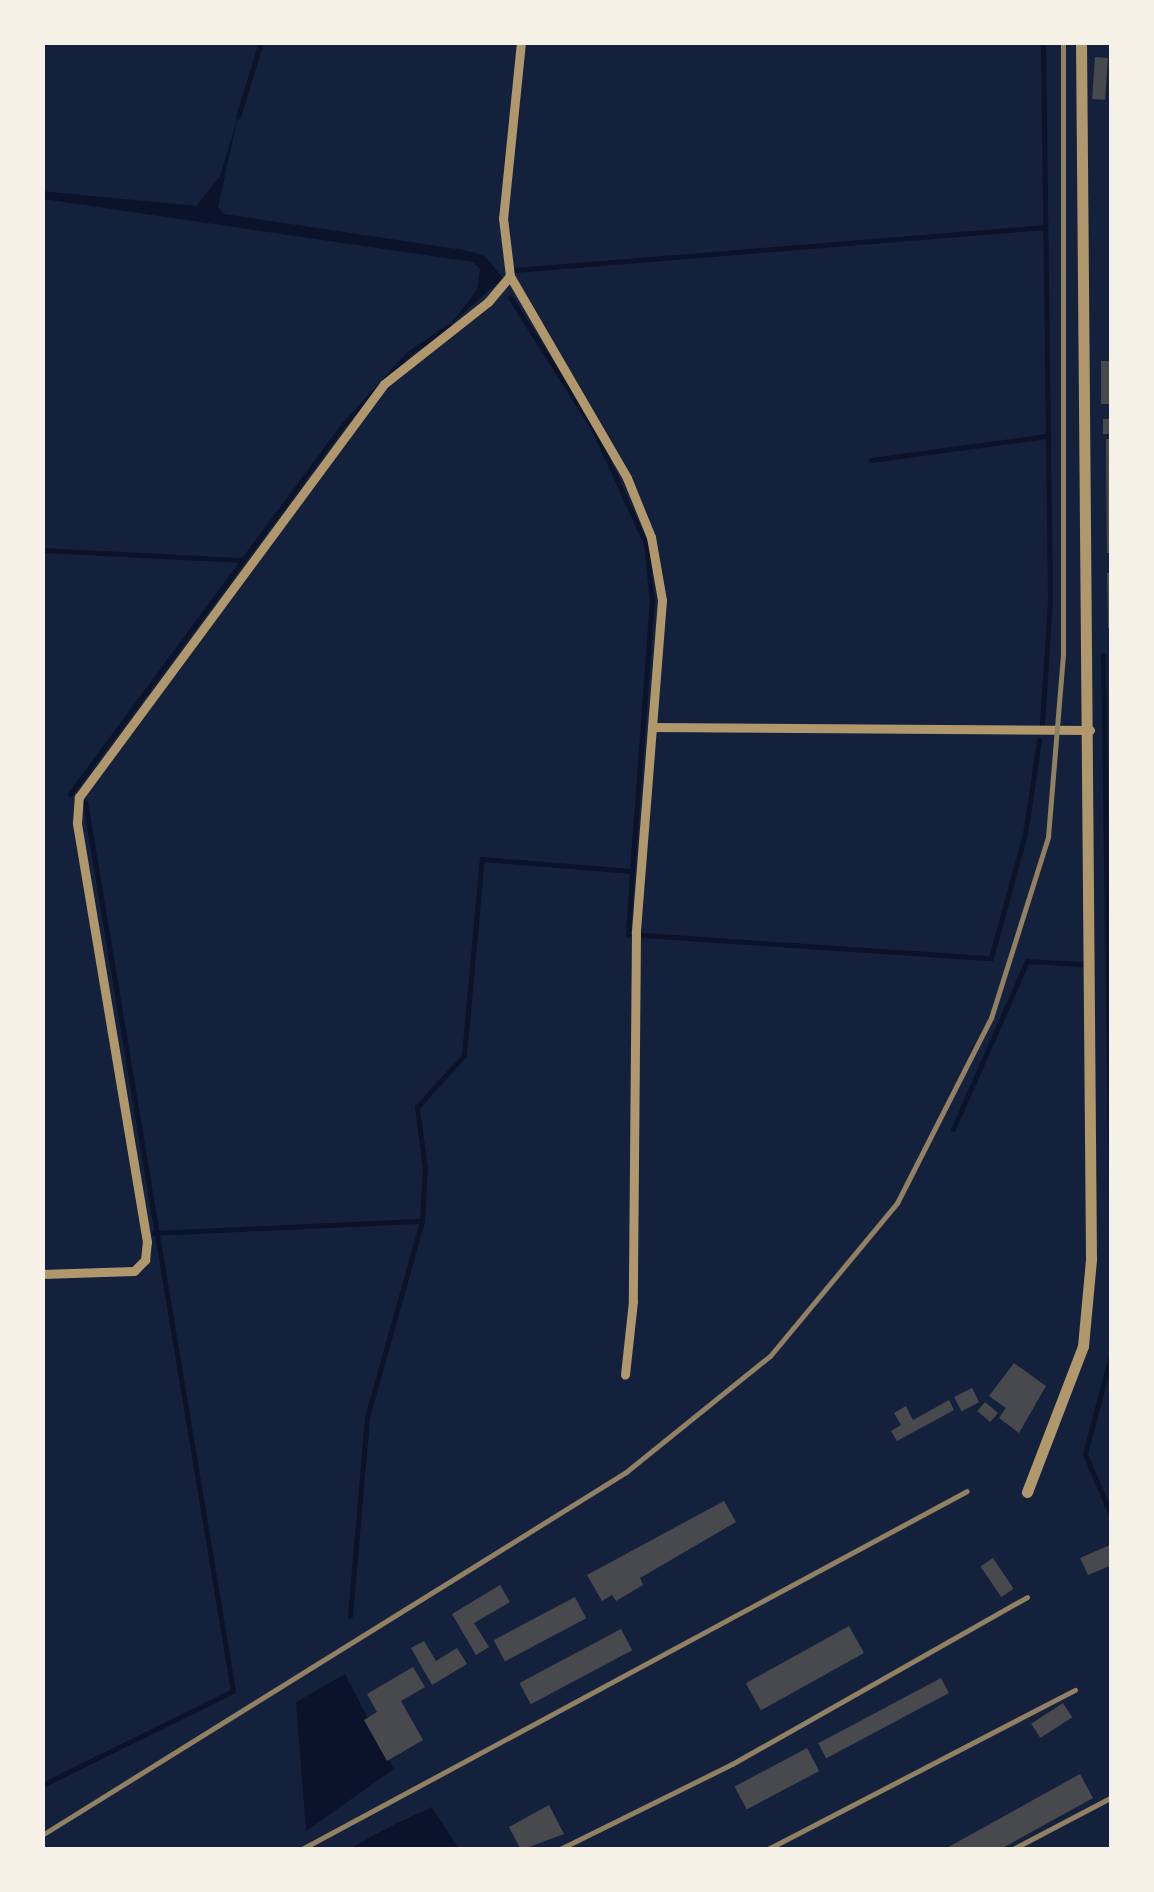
<!DOCTYPE html>
<style>
body{margin:0}
#map{position:relative;width:1154px;height:1892px;overflow:hidden;background:#14213d;font-family:Cabin,sans-serif}
div>[style]{position:absolute}
.water>*{inset:0;background:#0b132b}
.stream>*{height:5px;margin:-2.5px;padding:0 2.5px;transform-origin:2.5px;border-radius:2.5px;background:#0b132b}
.building>*{inset:0;background:#48494c;transform-origin:0 0}
.minor>*{height:9px;margin:-4.5px;padding:0 4.5px;transform-origin:4.5px;border-radius:4.5px;background:#b1986c}
.tertiary>*{height:11px;margin:-5.5px;padding:0 5.5px;transform-origin:5.5px;border-radius:5.5px;background:#b1986c}
.rail>*{height:5px;margin:-2.5px;padding:0 2.5px;transform-origin:2.5px;border-radius:2.5px;background:#918062}
span{translate:-50% -50%;white-space:nowrap;text-align:center;line-height:1.15;-webkit-text-stroke:10px #f6f1e7;paint-order:stroke}
.frame{position:absolute;inset:0;border:45px solid #f6f1e7;pointer-events:none}
</style>
<div id="map">
<div class="water">
<i style="clip-path:polygon(238px 117px,218px 207px,224px 214px,464px 250px,485px 256px,503px 278px,449px 326px,477px 290px,480px 269px,473px 262px,43px 199px,42px 191px,196px 206px,220px 176px)"></i>
<i style="clip-path:polygon(345px 1674px,394px 1769px,306px 1831px,296px 1702px)"></i>
<i style="clip-path:polygon(432px 1807px,459px 1849px,349px 1849px,393px 1825px)"></i>
</div>
<div class="stream">
<i style="left:238px;top:117px;width:78px;rotate:-73deg"></i>
<i style="left:515px;top:270px;width:532px;rotate:-4.64deg"></i>
<i style="left:871px;top:460px;width:177px;rotate:-7.8deg"></i>
<i style="left:42px;top:550px;width:200px;rotate:2.9deg"></i>
<i style="left:1103px;top:655px;width:632px;rotate:89.18deg"></i>
<i style="left:1042px;top:724px;width:125px;rotate:-86.3deg"></i>
<i style="left:1050px;top:599px;width:557px;rotate:-90.72deg"></i>
<i style="left:70px;top:794px;width:462px;rotate:-53.5deg"></i>
<i style="left:345px;top:423px;width:95px;rotate:-47.6deg"></i>
<i style="left:409px;top:353px;width:48px;rotate:-34deg"></i>
<i style="left:628px;top:935px;width:64px;rotate:-86.4deg"></i>
<i style="left:642px;top:935px;width:350px;rotate:3.8deg"></i>
<i style="left:991px;top:958px;width:129px;rotate:-74.7deg"></i>
<i style="left:1025px;top:834px;width:95px;rotate:-81.5deg"></i>
<i style="left:953px;top:1129px;width:184px;rotate:-66.2deg"></i>
<i style="left:1027px;top:961px;width:55px;rotate:3.1deg"></i>
<i style="left:153px;top:1233px;width:269px;rotate:-2.6deg"></i>
<i style="left:1112px;top:1351px;width:106px;rotate:104.7deg"></i>
<i style="left:1085px;top:1454px;width:69px;rotate:66.8deg"></i>
<i style="left:350px;top:1616px;width:200px;rotate:-85.1deg"></i>
<i style="left:367px;top:1417px;width:204px;rotate:-74.3deg"></i>
<i style="left:422px;top:1221px;width:53px;rotate:-86.8deg"></i>
<i style="left:425px;top:1168px;width:62px;rotate:-97.5deg"></i>
<i style="left:417px;top:1107px;width:70px;rotate:-47.9deg"></i>
<i style="left:464px;top:1055px;width:197px;rotate:-84.8deg"></i>
<i style="left:482px;top:859px;width:150px;rotate:4.6deg"></i>
<i style="left:632px;top:871px;width:271px;rotate:-85.8deg"></i>
<i style="left:652px;top:601px;width:57px;rotate:-96deg"></i>
<i style="left:646px;top:544px;width:125px;rotate:-114.5deg"></i>
<i style="left:594px;top:430px;width:157px;rotate:-122.3deg"></i>
<i style="left:42px;top:1785px;width:213px;rotate:-26.2deg"></i>
<i style="left:233px;top:1691px;width:901px;rotate:-99.45deg"></i>
</div>
<div class="building">
<i style="left:1095px;top:57px;width:13px;height:42px;rotate:4deg"></i>
<i style="left:1101px;top:361px;width:11px;height:43px"></i>
<i style="left:1103px;top:419px;width:9px;height:15px"></i>
<i style="clip-path:polygon(1106px 439px,1112px 439px,1112px 553px,1107px 553px)"></i>
<i style="clip-path:polygon(1107px 573px,1112px 573px,1112px 628px,1108px 628px)"></i>
<i style="clip-path:polygon(1014px 1363px,1046px 1386px,1019px 1433px,999px 1418px,1006px 1408px,989px 1396px)"></i>
<i style="left:972px;top:1388px;width:16px;height:20px;rotate:63deg"></i>
<i style="clip-path:polygon(949px 1400px,954px 1410px,897px 1441px,891px 1431px,901px 1425px,894px 1413px,906px 1406px,913px 1420px)"></i>
<i style="left:985px;top:1402px;width:17px;height:12px;rotate:40deg"></i>
<i style="clip-path:polygon(724px 1501px,736px 1522px,640px 1578px,643px 1585px,616px 1601px,612px 1595px,602px 1601px,587px 1575px)"></i>
<i style="clip-path:polygon(1112px 1544px,1112px 1565px,1088px 1575px,1080px 1558px)"></i>
<i style="left:993px;top:1558px;width:37px;height:15px;rotate:56deg"></i>
<i style="clip-path:polygon(500px 1585px,510px 1602px,474px 1623px,489px 1647px,476px 1655px,452px 1614px)"></i>
<i style="left:575px;top:1597px;width:24px;height:92px;rotate:62deg"></i>
<i style="left:849px;top:1626px;width:31px;height:118px;rotate:61deg"></i>
<i style="left:621px;top:1629px;width:24px;height:115px;rotate:62deg"></i>
<i style="clip-path:polygon(424px 1641px,436px 1661px,457px 1648px,467px 1664px,432px 1685px,411px 1648px)"></i>
<i style="clip-path:polygon(413px 1667px,425px 1687px,401px 1701px,423px 1740px,387px 1761px,364px 1720px,377px 1712px,367px 1694px)"></i>
<i style="left:941px;top:1678px;width:17px;height:139px;rotate:62deg"></i>
<i style="left:1063px;top:1703px;width:17px;height:38px;rotate:57deg"></i>
<i style="left:807px;top:1748px;width:26px;height:82px;rotate:62deg"></i>
<i style="clip-path:polygon(1080px 1774px,1093px 1798px,999px 1850px,943px 1850px)"></i>
<i style="clip-path:polygon(549px 1805px,564px 1834px,521px 1850px,509px 1827px)"></i>
</div>
<div class="minor">
<i style="left:521px;top:42px;width:177px;rotate:95.8deg"></i>
<i style="left:503px;top:218px;width:58px;rotate:83.1deg"></i>
<i style="left:510px;top:276px;width:233px;rotate:59.9deg"></i>
<i style="left:627px;top:478px;width:64px;rotate:67.9deg"></i>
<i style="left:651px;top:537px;width:64px;rotate:80.1deg"></i>
<i style="left:662px;top:600px;width:334px;rotate:94.5deg"></i>
<i style="left:636px;top:933px;width:368px;rotate:90.5deg"></i>
<i style="left:633px;top:1301px;width:74px;rotate:96.2deg"></i>
<i style="left:652px;top:727px;width:438px;rotate:0.4deg"></i>
<i style="left:42px;top:1274px;width:92px;rotate:-1.9deg"></i>
<i style="left:134px;top:1271px;width:16px;rotate:-45deg"></i>
<i style="left:145px;top:1260px;width:18px;rotate:-84deg"></i>
<i style="left:147px;top:1242px;width:425px;rotate:-99.5deg"></i>
<i style="left:77px;top:823px;width:26px;rotate:-86deg"></i>
<i style="left:79px;top:797px;width:513px;rotate:-53.55deg"></i>
<i style="left:384px;top:384px;width:132px;rotate:-38.3deg"></i>
<i style="left:488px;top:302px;width:34px;rotate:-50deg"></i>
</div>
<div class="tertiary">
<i style="left:1027px;top:1492px;width:156px;rotate:-69deg"></i>
<i style="left:1083px;top:1346px;width:87px;rotate:-84.7deg"></i>
<i style="left:1091px;top:1259px;width:1217px;rotate:-90.47deg"></i>
</div>
<div class="rail">
<i style="left:42px;top:1835px;width:688px;rotate:-31.86deg"></i>
<i style="left:626px;top:1472px;width:185px;rotate:-38.9deg"></i>
<i style="left:770px;top:1356px;width:199px;rotate:-50.3deg"></i>
<i style="left:897px;top:1203px;width:208px;rotate:-63.1deg"></i>
<i style="left:991px;top:1018px;width:190px;rotate:-72.5deg"></i>
<i style="left:1048px;top:837px;width:183px;rotate:-85.3deg"></i>
<i style="left:1063px;top:655px;width:613px;rotate:-90deg"></i>
<i style="left:300px;top:1850px;width:757px;rotate:-28.29deg"></i>
<i style="left:558px;top:1850px;width:194px;rotate:-26.3deg"></i>
<i style="left:732px;top:1764px;width:339px;rotate:-29.5deg"></i>
<i style="left:766px;top:1850px;width:348px;rotate:-27.4deg"></i>
<i style="left:1011px;top:1850px;width:114px;rotate:-27.7deg"></i>
</div>
<div class="frame"></div>
</div>
